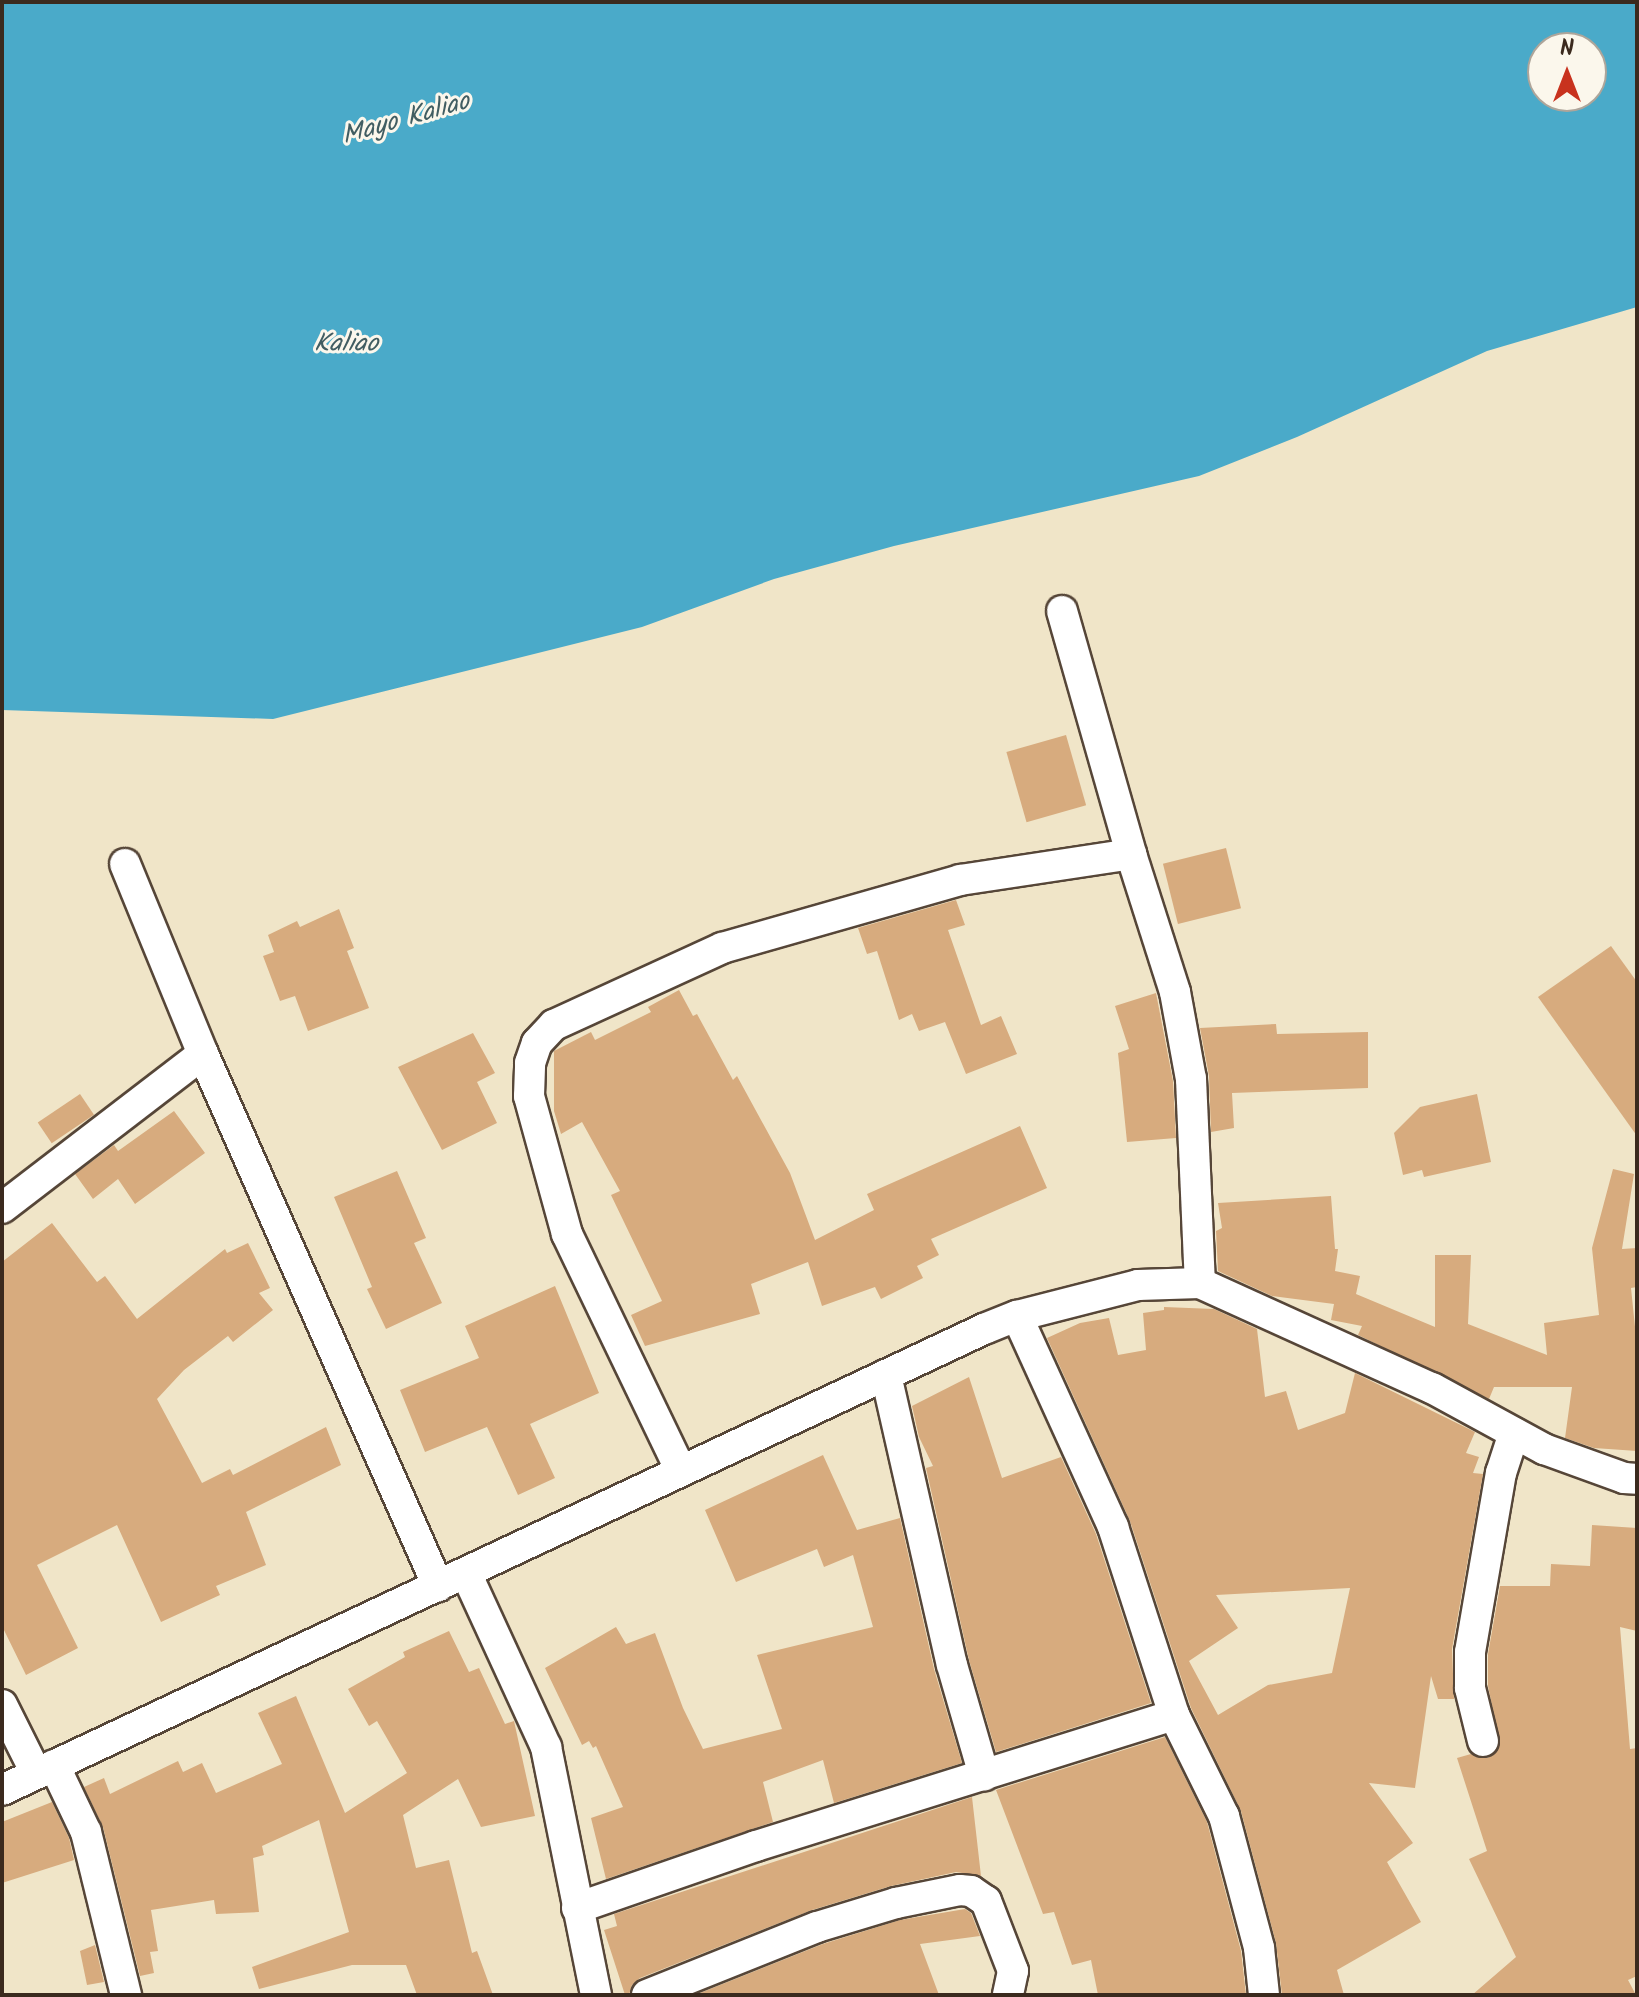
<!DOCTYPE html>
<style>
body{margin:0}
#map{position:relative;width:1639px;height:1997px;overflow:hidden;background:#f0e5c8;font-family:Kalam,sans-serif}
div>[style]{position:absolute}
.water>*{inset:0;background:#4aaac9}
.building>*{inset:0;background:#d7ab7e;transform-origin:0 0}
.roads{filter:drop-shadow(2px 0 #564638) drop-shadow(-2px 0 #564638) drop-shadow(0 2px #564638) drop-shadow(0 -2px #564638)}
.minor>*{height:30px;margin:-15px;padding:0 15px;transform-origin:15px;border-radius:15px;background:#fff}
span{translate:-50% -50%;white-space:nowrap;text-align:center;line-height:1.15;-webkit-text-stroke:6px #fbf7ec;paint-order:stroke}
.water-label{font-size:26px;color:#415d62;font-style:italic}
.frame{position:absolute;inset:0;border:4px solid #3b2a1e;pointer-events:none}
.north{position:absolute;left:1527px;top:32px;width:80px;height:80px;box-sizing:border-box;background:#fbf7ec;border:2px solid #aea59a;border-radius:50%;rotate:0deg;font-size:22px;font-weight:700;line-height:32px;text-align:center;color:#3b2a1e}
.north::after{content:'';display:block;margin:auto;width:28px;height:36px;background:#c8321e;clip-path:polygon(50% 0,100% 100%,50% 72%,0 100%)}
</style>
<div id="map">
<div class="water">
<i style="clip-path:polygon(evenodd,2px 2px,1637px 2px,1637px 307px,1487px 351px,1297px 437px,1199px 476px,894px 546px,774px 579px,642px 627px,273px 719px,2px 710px,2px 2px,1543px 48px,1591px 48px,1591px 96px,1543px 96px,1543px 48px)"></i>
</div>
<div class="building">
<i style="left:1066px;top:735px;width:73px;height:62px;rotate:74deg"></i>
<i style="left:1226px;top:848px;width:62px;height:65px;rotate:76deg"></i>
<i style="clip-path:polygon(956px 900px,965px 925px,948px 930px,981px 1025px,1001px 1016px,1017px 1054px,966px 1074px,945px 1022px,919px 1031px,912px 1014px,899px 1020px,877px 951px,867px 954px,858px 928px)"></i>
<i style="clip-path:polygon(339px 909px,354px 948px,347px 951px,369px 1008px,308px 1031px,295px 996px,280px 1001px,263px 956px,274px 952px,268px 935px,297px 921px,300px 927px)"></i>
<i style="clip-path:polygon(1611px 946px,1637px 982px,1637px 1136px,1538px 997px)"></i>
<i style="clip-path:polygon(679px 990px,693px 1016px,697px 1014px,733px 1080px,737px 1076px,790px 1173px,815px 1240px,874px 1210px,867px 1194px,1020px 1126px,1047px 1188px,931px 1239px,939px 1255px,917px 1266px,923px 1278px,881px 1299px,875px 1287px,822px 1306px,808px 1262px,751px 1284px,760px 1314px,645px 1346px,631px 1315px,662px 1301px,611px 1195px,620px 1191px,582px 1122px,561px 1134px,554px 1111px,554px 1051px,591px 1032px,595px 1040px,651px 1012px,648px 1007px)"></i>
<i style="clip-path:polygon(1156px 993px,1173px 1081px,1176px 1138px,1127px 1142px,1118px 1053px,1129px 1049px,1115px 1006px)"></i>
<i style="clip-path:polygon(1276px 1024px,1277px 1034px,1368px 1032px,1368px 1088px,1232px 1093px,1234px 1128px,1211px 1132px,1209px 1076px,1200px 1028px)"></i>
<i style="clip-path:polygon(473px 1033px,495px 1073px,477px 1082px,497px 1123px,442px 1150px,398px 1067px)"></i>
<i style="left:80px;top:1094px;width:25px;height:51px;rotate:56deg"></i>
<i style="clip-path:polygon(1477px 1094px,1491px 1162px,1424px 1177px,1422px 1170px,1403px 1175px,1394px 1133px,1420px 1107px)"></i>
<i style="clip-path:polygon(174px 1111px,205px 1153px,135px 1204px,118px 1179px,93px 1199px,75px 1174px,114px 1145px,118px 1151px)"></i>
<i style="clip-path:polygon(1613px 1169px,1634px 1174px,1622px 1249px,1637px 1248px,1637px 1287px,1631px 1288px,1637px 1346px,1637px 1451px,1594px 1448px,1565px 1438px,1572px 1387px,1494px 1387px,1489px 1399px,1358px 1335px,1362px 1326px,1331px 1320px,1334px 1304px,1272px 1296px,1218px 1271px,1216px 1231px,1222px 1228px,1218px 1203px,1331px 1196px,1335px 1249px,1338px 1249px,1335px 1271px,1360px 1276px,1356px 1294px,1435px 1327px,1435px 1255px,1471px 1255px,1468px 1324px,1547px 1355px,1544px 1323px,1599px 1315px,1592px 1248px)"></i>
<i style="clip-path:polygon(397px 1171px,426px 1238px,414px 1243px,442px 1303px,386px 1329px,367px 1289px,372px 1287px,334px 1197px)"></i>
<i style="clip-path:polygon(52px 1223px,97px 1282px,105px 1276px,137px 1319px,225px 1249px,227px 1253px,248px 1243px,270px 1288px,259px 1293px,273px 1310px,233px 1342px,228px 1336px,184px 1370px,157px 1399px,202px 1483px,230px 1469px,233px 1475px,326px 1427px,341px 1465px,246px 1512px,266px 1565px,216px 1586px,220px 1595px,161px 1622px,117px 1525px,37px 1565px,78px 1648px,26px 1675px,2px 1626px,2px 1262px)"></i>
<i style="clip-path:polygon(555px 1286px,599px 1393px,530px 1424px,555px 1478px,518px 1495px,487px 1427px,425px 1452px,400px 1390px,479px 1358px,465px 1326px)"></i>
<i style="clip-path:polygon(evenodd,1164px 1307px,1214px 1309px,1257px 1329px,1265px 1397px,1286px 1391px,1298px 1430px,1345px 1413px,1355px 1373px,1475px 1432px,1466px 1453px,1479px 1457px,1473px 1473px,1483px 1474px,1452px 1649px,1454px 1699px,1438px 1699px,1431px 1676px,1415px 1788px,1369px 1783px,1413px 1843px,1387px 1862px,1421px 1922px,1337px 1970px,1344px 1995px,1282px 1995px,1276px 1943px,1241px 1811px,1191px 1708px,1130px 1521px,1047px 1338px,1080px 1323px,1109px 1318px,1118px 1355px,1146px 1350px,1143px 1313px,1164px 1310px,1164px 1307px,1350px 1588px,1332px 1673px,1268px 1685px,1218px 1715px,1189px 1661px,1238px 1628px,1216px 1595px,1350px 1588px)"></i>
<i style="clip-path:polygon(969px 1377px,1002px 1478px,1061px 1457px,1096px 1534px,1151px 1703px,996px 1752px,969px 1660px,926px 1468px,933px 1466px,919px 1437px,912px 1406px)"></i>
<i style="clip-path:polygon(823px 1455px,857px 1530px,900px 1518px,934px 1669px,962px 1763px,834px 1803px,823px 1760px,763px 1782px,773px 1822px,606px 1879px,591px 1818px,623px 1807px,596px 1746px,593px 1748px,589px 1741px,582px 1745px,545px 1668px,616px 1627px,626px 1644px,655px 1633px,683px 1708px,703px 1749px,782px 1729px,757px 1655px,873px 1627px,853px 1555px,824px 1567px,817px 1549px,736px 1582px,705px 1510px)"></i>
<i style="clip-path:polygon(1592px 1525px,1637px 1528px,1637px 1631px,1620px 1627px,1630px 1749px,1637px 1748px,1637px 1976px,1628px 1980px,1636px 1995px,1472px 1995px,1516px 1957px,1469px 1859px,1487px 1851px,1457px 1758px,1471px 1754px,1488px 1758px,1500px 1745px,1488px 1686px,1488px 1654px,1500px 1586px,1550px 1586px,1551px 1564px,1590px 1566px)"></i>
<i style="clip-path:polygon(449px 1631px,469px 1672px,479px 1668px,505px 1724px,514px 1721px,535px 1816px,481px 1827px,458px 1779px,403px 1815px,416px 1868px,449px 1860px,472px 1953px,477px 1951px,493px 1995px,417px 1995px,406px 1965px,352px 1965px,259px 1989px,252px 1967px,349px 1932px,319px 1820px,262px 1846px,264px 1855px,253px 1858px,259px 1912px,216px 1914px,214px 1900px,151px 1910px,158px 1951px,150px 1952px,154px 1973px,140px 1976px,103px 1827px,84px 1787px,104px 1778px,110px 1794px,178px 1761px,183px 1772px,202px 1763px,216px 1793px,282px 1764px,258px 1713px,296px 1696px,345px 1813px,407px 1773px,377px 1721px,369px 1726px,348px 1689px,405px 1657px,403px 1652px)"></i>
<i style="clip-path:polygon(1165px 1737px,1207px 1822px,1241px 1951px,1246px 1995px,1098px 1995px,1091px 1960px,1072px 1965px,1054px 1912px,1043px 1914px,996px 1790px)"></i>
<i style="clip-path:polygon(972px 1797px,981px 1876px,956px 1872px,891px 1886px,812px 1910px,640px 1978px,632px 1985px,629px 1995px,625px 1995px,604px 1930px,617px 1926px,614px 1914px)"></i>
<i style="clip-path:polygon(52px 1802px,69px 1838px,74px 1860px,2px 1883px,2px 1822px)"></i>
<i style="clip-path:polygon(965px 1909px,971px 1913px,980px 1936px,920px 1944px,939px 1995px,695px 1995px,823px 1944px,900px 1920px)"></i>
<i style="clip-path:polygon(95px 1945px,104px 1982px,87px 1985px,80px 1951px)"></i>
</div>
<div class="roads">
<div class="minor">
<i style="left:1062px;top:611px;width:253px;rotate:74.1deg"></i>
<i style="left:1131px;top:854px;width:145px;rotate:72.3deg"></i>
<i style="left:1175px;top:992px;width:88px;rotate:79.6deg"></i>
<i style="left:1191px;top:1079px;width:204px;rotate:87.5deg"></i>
<i style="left:125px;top:864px;width:205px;rotate:67.7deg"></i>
<i style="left:203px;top:1054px;width:582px;rotate:66.17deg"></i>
<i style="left:2px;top:1208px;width:253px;rotate:-37.5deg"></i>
<i style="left:1017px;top:1316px;width:232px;rotate:65.5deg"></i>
<i style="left:1113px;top:1527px;width:198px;rotate:72deg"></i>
<i style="left:1174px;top:1715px;width:113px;rotate:63.7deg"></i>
<i style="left:1224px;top:1816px;width:137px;rotate:75.1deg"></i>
<i style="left:1259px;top:1948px;width:47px;rotate:83.9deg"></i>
<i style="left:886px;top:1375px;width:297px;rotate:77.2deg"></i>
<i style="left:952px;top:1665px;width:115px;rotate:73.8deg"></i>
<i style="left:681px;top:1471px;width:263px;rotate:-115.7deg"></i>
<i style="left:567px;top:1234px;width:143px;rotate:-105.4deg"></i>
<i style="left:529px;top:1096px;width:33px;rotate:-88deg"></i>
<i style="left:530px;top:1063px;width:21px;rotate:-71deg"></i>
<i style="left:537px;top:1043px;width:25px;rotate:-47deg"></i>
<i style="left:554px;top:1025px;width:185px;rotate:-24.6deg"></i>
<i style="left:722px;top:948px;width:248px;rotate:-15.9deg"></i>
<i style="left:960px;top:880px;width:173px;rotate:-8.6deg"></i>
<i style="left:466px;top:1573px;width:192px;rotate:65.3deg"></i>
<i style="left:546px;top:1747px;width:253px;rotate:78.6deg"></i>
<i style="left:2px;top:1705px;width:76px;rotate:63.4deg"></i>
<i style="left:1483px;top:1741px;width:55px;rotate:-103.8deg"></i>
<i style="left:1470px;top:1688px;width:36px;rotate:-90deg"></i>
<i style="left:1470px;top:1652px;width:182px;rotate:-80.2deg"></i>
<i style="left:1501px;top:1473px;width:42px;rotate:-72deg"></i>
<i style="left:54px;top:1765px;width:74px;rotate:64.5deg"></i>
<i style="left:86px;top:1832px;width:168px;rotate:76.2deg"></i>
<i style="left:2px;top:1790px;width:1085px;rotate:-25.15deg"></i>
<i style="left:984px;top:1329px;width:35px;rotate:-22deg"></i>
<i style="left:1017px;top:1316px;width:125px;rotate:-14.4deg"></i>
<i style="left:1138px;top:1285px;width:62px;rotate:-1.8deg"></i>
<i style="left:1200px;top:1283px;width:255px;rotate:24.4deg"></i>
<i style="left:1432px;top:1388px;width:128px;rotate:28.6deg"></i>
<i style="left:1544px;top:1449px;width:85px;rotate:19.9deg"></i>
<i style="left:1624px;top:1478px;width:13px;rotate:4deg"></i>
<i style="left:577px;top:1908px;width:189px;rotate:-19.1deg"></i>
<i style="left:756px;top:1846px;width:438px;rotate:-17.4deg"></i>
<i style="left:647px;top:1995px;width:183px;rotate:-21.8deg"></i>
<i style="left:817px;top:1927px;width:83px;rotate:-16.9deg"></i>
<i style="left:896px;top:1903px;width:65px;rotate:-11.5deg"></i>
<i style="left:960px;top:1890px;width:11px;rotate:5deg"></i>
<i style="left:971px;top:1891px;width:18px;rotate:34deg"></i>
<i style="left:986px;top:1901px;width:75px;rotate:68.9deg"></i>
<i style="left:1013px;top:1971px;width:25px;rotate:102deg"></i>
</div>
</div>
<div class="water-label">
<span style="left:406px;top:120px;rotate:-16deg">Mayo Kaliao</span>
<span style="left:346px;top:345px">Kaliao</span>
</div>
<div class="frame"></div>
<div class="north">N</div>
</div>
